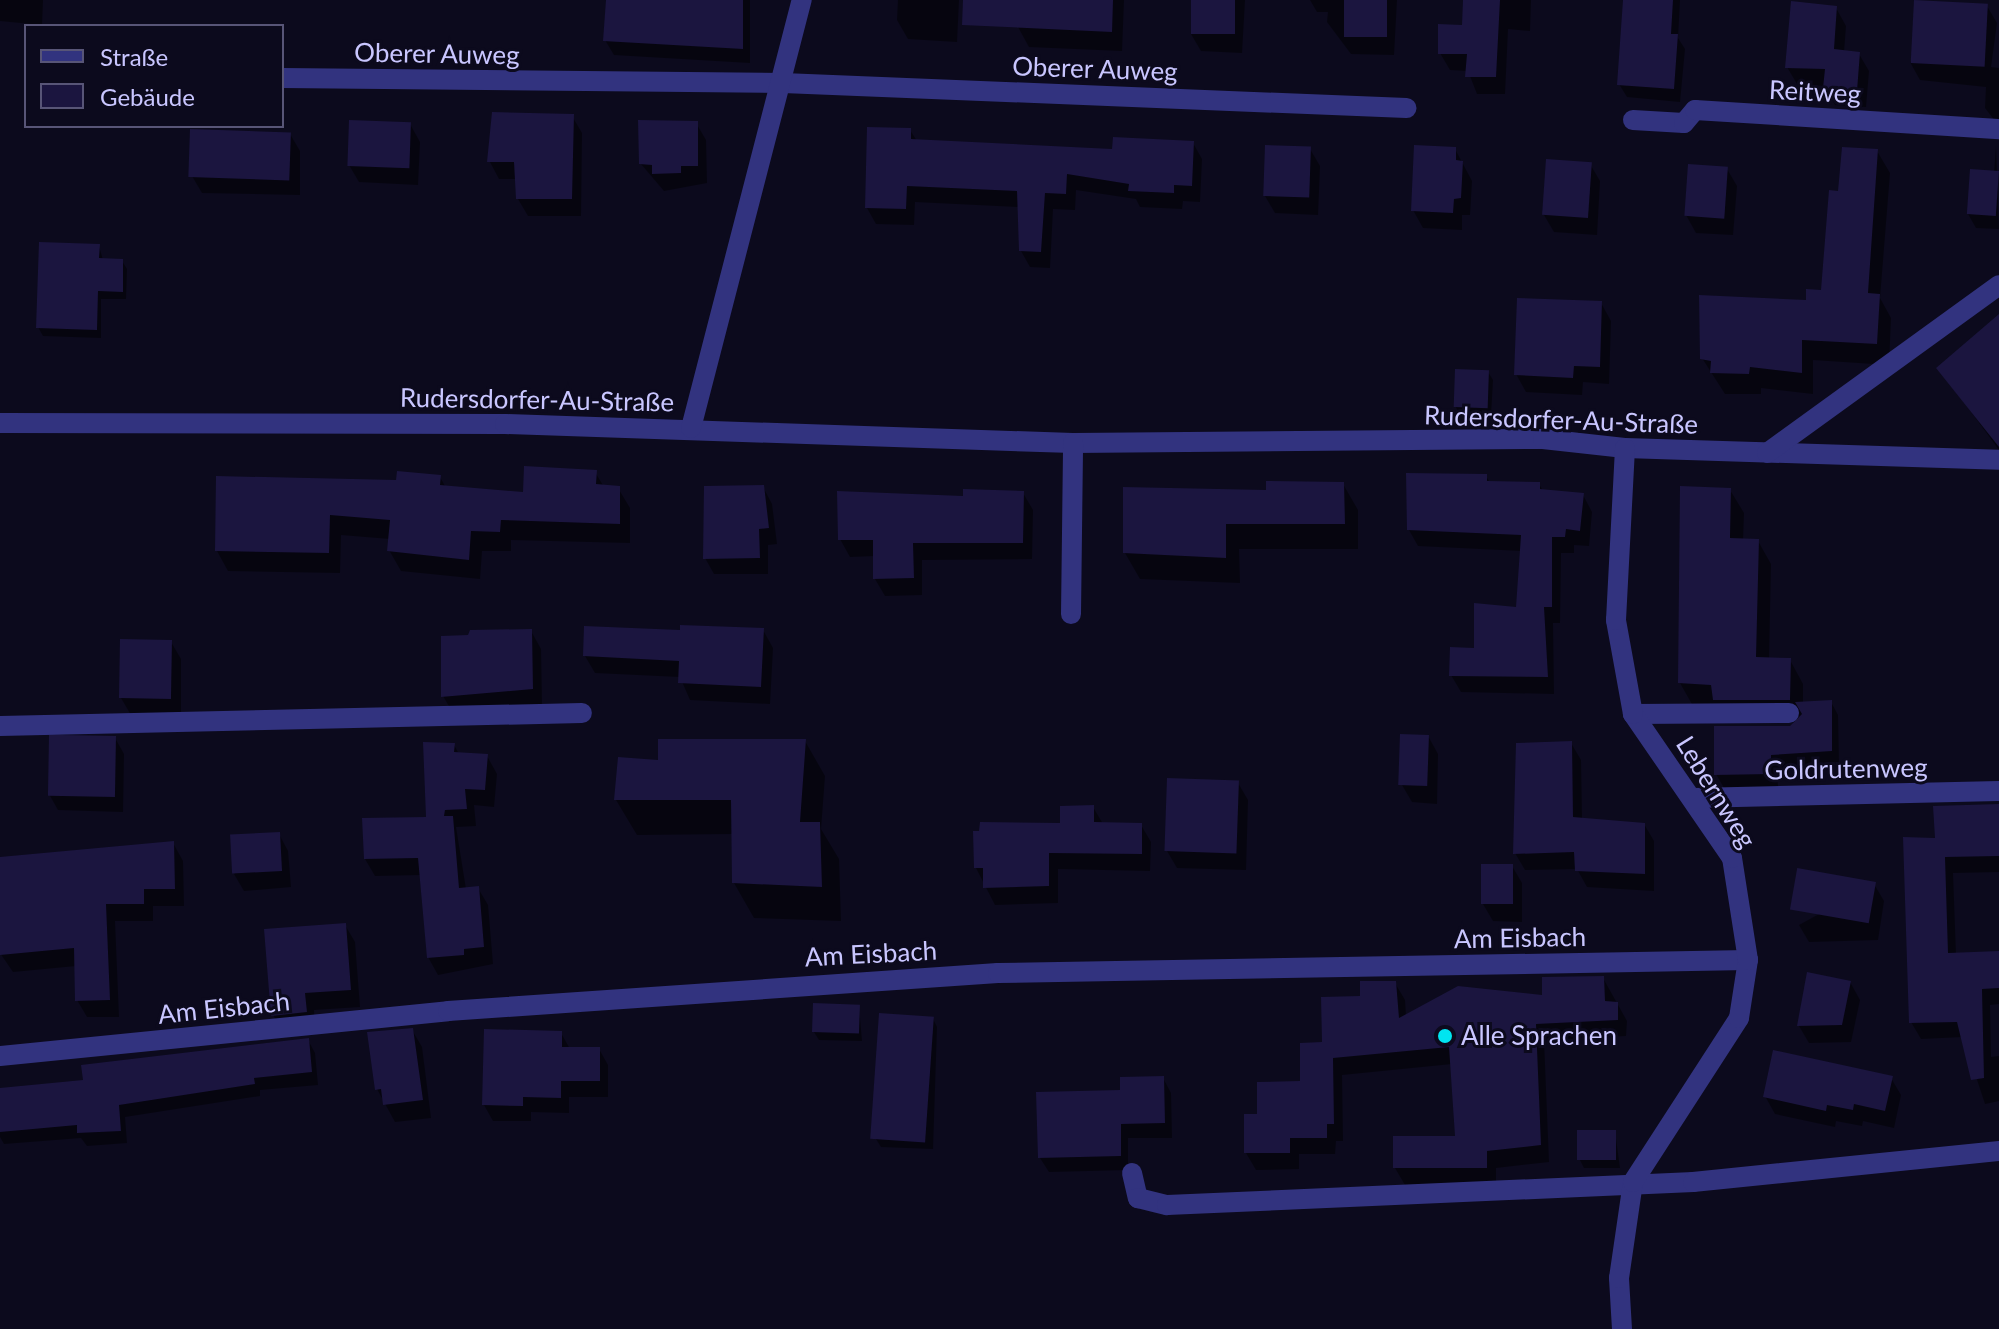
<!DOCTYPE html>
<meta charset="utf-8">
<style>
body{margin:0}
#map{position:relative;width:1999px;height:1329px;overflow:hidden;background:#0c0a1d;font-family:Lato,sans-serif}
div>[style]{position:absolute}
.shadow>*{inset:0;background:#0007}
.building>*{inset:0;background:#1b153f;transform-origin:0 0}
.minor>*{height:20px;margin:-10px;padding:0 10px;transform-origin:10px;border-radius:10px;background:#32337f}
.dots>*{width:22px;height:22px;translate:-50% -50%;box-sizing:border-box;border:4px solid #0c0a1d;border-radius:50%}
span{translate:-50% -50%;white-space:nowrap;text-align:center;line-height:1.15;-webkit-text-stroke:6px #0c0a1d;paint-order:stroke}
.street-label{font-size:26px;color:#c9c6ff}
.poi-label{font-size:26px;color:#c9c6ff}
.left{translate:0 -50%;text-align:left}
.legend{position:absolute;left:24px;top:24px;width:260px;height:104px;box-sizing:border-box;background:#0c0a1d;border:2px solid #585577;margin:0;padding:10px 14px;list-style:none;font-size:24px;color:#c9c6ff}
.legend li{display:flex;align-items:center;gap:16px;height:40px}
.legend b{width:40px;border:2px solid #585577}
</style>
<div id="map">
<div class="shadow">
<i style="clip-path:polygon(0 0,43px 0,42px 25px,0 21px)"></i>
<i style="clip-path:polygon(608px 0,750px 0,750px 63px,614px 55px,605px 40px)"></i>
<i style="clip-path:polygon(898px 0,959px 0,957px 42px,908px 39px,897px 20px)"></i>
<i style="clip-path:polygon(1018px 0,1124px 0,1122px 51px,1029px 47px,1018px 27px)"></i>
<i style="clip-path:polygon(1193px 0,1245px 0,1242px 53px,1201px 51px,1191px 34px)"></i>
<i style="clip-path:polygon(1310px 0,1397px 0,1394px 55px,1351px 54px,1327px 22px,1328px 12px,1317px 12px)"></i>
<i style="clip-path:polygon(1465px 0,1531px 0,1530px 31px,1508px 29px,1505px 94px,1477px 94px,1468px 71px,1450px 70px,1440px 53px,1464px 27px)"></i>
<i style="clip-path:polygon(1625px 0,1680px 0,1678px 38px,1685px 49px,1680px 102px,1627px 97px,1619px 84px)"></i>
<i style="clip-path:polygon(1987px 6px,1997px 23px,1991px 67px,1999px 68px,1999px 126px,1985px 108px,1986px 87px,1920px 80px,1910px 62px)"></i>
<i style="clip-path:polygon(1836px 8px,1846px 26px,1844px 52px,1859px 54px,1869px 71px,1866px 107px,1835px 105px,1825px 86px,1797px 84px,1787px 67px)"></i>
<i style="clip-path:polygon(572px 116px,582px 133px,581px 216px,528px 216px,518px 199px,517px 179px,499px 179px,490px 162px)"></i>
<i style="clip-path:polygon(696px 123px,706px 140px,707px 183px,664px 191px,641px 164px)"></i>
<i style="clip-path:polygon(410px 124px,420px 142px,418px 185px,359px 182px,349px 165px)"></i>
<i style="clip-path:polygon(910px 130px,917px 141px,1114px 151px,1193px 143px,1202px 159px,1200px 202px,1183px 201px,1182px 209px,1140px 207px,1136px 199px,1076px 190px,1075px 210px,1053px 209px,1050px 268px,1030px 267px,1021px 251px,1020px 207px,915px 202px,914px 225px,876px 224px,867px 208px)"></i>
<i style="clip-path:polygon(290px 134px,300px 151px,300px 195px,202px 193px,192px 176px)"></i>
<i style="clip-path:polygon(1996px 146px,1999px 229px,1976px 228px,1968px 214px,1994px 173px)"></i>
<i style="clip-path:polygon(1310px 149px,1320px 166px,1318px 215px,1275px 213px,1265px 196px)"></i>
<i style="clip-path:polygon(1455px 149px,1472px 181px,1470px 215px,1462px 215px,1462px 230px,1423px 228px,1413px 210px)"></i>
<i style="clip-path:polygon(1877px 151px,1890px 173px,1880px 298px,1891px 318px,1889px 365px,1813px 360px,1813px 394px,1761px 388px,1761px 394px,1725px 394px,1702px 358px,1823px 292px,1840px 193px)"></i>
<i style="clip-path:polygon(1590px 164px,1600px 181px,1597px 235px,1554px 232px,1544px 215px)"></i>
<i style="clip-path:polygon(1727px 169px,1737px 186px,1733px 235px,1696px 233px,1686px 215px)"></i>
<i style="clip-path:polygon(99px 246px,103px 260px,122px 261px,127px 269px,126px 299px,101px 299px,101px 338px,43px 336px,38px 327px)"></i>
<i style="clip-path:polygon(1601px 303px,1611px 321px,1609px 384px,1583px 382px,1582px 395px,1526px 392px,1516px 374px)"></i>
<i style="clip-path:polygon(1999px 332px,1999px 450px,1939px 368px)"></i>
<i style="clip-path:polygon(1488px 372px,1493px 380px,1491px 415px,1460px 414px,1455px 406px)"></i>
<i style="clip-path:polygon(595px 472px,604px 487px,618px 488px,630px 508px,630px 543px,511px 540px,511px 551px,482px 551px,480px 579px,401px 571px,389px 550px,390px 539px,341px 535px,340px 573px,228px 571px,217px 551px,398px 482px,440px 477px,446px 488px,525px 495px)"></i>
<i style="clip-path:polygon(1486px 476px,1490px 483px,1539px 484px,1543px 491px,1583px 495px,1592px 512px,1589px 546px,1574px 545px,1574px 553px,1561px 553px,1560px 623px,1553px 623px,1554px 694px,1461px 692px,1451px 675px,1518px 609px,1522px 551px,1418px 546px,1409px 530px)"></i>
<i style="clip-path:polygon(1343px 484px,1358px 510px,1358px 549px,1239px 549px,1240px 583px,1140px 579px,1125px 553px,1268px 493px)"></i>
<i style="clip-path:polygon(763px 487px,772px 504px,777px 544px,768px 545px,768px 574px,714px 574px,705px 558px)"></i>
<i style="clip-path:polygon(1730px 490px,1744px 513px,1743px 541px,1758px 541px,1771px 564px,1769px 660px,1790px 660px,1803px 684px,1803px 703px,1831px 702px,1838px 715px,1839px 764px,1777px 768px,1778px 787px,1724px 788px,1716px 774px,1796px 723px,1729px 723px,1693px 706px,1680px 683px)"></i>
<i style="clip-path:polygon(1023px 493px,1033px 510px,1032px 559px,922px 560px,922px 595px,885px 596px,875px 579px,875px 556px,850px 557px,840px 539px,965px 498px)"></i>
<i style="clip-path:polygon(763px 630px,773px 648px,770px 704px,690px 700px,680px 677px,595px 673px,585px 656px,682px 632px)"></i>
<i style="clip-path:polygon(531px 631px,541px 649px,542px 706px,453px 713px,443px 696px)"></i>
<i style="clip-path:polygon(171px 642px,181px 659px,181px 716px,131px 715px,121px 698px)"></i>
<i style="clip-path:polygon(1428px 736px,1438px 754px,1437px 804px,1412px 802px,1402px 785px)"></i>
<i style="clip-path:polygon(115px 738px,124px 754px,123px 812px,58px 810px,49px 794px)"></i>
<i style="clip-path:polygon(805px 741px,825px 776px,821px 829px,839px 859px,841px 921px,754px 918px,734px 883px,733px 834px,637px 835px,616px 800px,660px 762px)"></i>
<i style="clip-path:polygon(1571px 743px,1581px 760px,1582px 819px,1644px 824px,1654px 841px,1654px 891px,1587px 887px,1577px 869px,1525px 870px,1515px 853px)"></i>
<i style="clip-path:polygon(454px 745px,459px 754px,487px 756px,497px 774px,494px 807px,474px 805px,476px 826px,456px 827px,466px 889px,478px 888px,488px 905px,493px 964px,438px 975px,428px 957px,421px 875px,375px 876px,365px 859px,428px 819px)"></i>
<i style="clip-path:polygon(1238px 783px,1248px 800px,1246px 870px,1177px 868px,1167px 851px)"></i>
<i style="clip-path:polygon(1999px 805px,1999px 872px,1953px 873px,1956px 955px,1999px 954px,1999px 1004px,1990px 1005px,1991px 1057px,1999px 1056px,1999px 1101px,1985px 1104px,1963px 1037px,1921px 1039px,1911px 1022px,1937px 840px)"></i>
<i style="clip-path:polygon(1093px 807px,1103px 824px,1141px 825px,1151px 842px,1150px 871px,1058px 869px,1058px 903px,995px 905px,976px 868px)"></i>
<i style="clip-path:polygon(279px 834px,288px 851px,291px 887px,244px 891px,234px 874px)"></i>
<i style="clip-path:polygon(173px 843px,183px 861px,184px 906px,153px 906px,153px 921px,115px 921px,119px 1017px,87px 1017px,77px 1000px,76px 966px,13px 972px,0 953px,0 859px)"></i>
<i style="clip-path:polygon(1512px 866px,1522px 883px,1522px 922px,1493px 921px,1483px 904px)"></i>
<i style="clip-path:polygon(1874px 884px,1884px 901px,1878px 940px,1809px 942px,1799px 925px)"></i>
<i style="clip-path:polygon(345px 925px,355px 942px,360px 1007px,314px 1010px,315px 1029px,283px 1032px,273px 1015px)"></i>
<i style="clip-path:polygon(1603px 978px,1627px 1021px,1626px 1036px,1544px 1040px,1549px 1162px,1496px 1168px,1496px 1184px,1405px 1185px,1395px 1168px,1457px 1138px,1452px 1064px,1342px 1075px,1343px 1141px,1336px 1141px,1335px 1154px,1299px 1154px,1299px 1169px,1256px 1170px,1246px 1153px,1259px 1116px,1302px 1083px,1324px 1044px,1362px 998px,1395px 983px,1405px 1000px,1406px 1016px,1545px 997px)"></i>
<i style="clip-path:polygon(1850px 982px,1860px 1000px,1851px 1042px,1809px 1043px,1799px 1026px)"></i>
<i style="clip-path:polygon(859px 1007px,862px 1041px,819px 1040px,814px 1032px)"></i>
<i style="clip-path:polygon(933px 1019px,937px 1027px,933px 1149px,881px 1147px,876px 1139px)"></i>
<i style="clip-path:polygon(412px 1030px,422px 1047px,431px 1118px,395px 1122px,377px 1089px)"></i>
<i style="clip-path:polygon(561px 1033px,570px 1049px,599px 1049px,608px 1065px,608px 1097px,569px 1097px,569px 1113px,531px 1112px,531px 1121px,493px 1121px,484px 1105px)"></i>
<i style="clip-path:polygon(308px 1040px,315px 1053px,318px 1085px,260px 1090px,260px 1096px,125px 1117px,127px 1143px,87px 1146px,81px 1138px,4px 1144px,0 1137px,0 1090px,85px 1082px)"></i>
<i style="clip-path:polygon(1163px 1078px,1171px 1093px,1172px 1138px,1128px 1138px,1128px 1170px,1049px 1172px,1040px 1158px,1122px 1092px)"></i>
<i style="clip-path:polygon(1891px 1078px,1901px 1095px,1894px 1128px,1863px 1121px,1862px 1126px,1836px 1121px,1835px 1127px,1775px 1114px,1765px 1096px)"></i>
<i style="clip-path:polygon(1615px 1132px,1620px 1168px,1584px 1168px,1580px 1160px)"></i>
</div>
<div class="building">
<i style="clip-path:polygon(606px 0,743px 0,743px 49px,603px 41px)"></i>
<i style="clip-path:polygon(963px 0,1113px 0,1112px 32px,962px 25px)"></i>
<i style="left:1191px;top:0;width:44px;height:34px"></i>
<i style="left:1344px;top:0;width:43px;height:37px"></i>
<i style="clip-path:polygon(1463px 0,1500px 0,1496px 77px,1465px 77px,1467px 54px,1438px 54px,1438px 24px,1462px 25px)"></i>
<i style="clip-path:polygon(1623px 0,1673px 0,1671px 34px,1678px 34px,1674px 89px,1617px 85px)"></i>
<i style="left:1914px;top:0;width:74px;height:63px;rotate:3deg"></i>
<i style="clip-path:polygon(1791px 1px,1837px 6px,1834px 49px,1860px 52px,1857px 91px,1823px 88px,1825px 69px,1785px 68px)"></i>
<i style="clip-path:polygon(492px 112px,574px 114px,572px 199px,516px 199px,514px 162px,487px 162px)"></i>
<i style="left:349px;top:120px;width:62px;height:46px;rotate:2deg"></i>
<i style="clip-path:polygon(638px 120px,698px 121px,698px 166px,681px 166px,681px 173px,652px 174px,652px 165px,639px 164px)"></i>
<i style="clip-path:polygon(867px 127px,911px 128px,911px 139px,1112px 149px,1113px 137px,1194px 141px,1192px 186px,1174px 185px,1174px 193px,1128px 191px,1129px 184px,1067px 174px,1066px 194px,1045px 193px,1041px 252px,1019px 251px,1017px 191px,907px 186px,906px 209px,865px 208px)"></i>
<i style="left:190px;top:129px;width:101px;height:48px;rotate:2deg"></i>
<i style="left:1265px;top:145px;width:46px;height:51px;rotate:2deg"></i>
<i style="clip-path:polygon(1414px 145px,1456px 147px,1456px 160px,1463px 161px,1461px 198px,1454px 199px,1453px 213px,1411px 211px)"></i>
<i style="clip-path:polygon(1842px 147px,1878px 149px,1868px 293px,1880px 294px,1877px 344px,1802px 340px,1802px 373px,1750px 367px,1749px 374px,1710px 373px,1711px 361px,1700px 359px,1699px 295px,1806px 300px,1806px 289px,1821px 290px,1829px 190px,1838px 191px)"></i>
<i style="left:1546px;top:159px;width:46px;height:56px;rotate:4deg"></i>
<i style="left:1688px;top:164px;width:40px;height:52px;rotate:4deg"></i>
<i style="left:1970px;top:169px;width:29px;height:45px;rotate:4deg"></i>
<i style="clip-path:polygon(39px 242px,100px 244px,99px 258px,123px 259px,123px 292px,98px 291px,97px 330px,36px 328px)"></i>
<i style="clip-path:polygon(1517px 298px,1602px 301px,1600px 367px,1574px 366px,1573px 378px,1514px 375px)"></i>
<i style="clip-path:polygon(1999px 314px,1999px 447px,1936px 368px)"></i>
<i style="left:1455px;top:369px;width:34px;height:38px;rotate:2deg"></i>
<i style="clip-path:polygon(524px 466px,597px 470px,596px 484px,620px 486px,620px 524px,501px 520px,500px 532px,471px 531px,469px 560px,387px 551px,390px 520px,330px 515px,329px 553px,215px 551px,216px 476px,396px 480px,397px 471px,441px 475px,440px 485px,523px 492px)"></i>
<i style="clip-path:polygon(1406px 473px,1487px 474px,1487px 481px,1540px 482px,1540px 489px,1584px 493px,1580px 531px,1566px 529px,1565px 537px,1552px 537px,1552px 607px,1544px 607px,1548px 677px,1449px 676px,1450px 647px,1474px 648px,1474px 603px,1516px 607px,1521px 535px,1407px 530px)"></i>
<i style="clip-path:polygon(1266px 481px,1344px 482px,1345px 524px,1226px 524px,1226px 558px,1123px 553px,1123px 487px,1266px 490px)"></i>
<i style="clip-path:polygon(764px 485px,769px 528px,759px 529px,760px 558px,703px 559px,704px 486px)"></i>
<i style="clip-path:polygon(1680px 486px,1731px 488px,1730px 538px,1759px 539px,1756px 657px,1791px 658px,1790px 700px,1713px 700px,1711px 685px,1678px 683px)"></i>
<i style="clip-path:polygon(963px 489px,1024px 491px,1023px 543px,913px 543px,914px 578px,873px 579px,873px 540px,838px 540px,837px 491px,963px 496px)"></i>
<i style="clip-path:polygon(680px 625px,764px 628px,761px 687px,678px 683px,679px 661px,583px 656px,584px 626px,680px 630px)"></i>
<i style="clip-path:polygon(532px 629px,533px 689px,441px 697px,441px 636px,468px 635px,470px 630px)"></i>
<i style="left:120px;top:639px;width:52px;height:59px;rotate:1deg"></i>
<i style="clip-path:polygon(1832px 700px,1832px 751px,1771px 755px,1771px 774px,1714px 775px,1714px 726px,1790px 726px,1802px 714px,1795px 702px)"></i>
<i style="left:1400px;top:734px;width:29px;height:51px;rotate:2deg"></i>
<i style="left:116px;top:736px;width:61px;height:67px;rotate:91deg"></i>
<i style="clip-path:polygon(658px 739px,806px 739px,800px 822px,820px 822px,822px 887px,732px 883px,731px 800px,614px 800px,618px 757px,658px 760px)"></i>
<i style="clip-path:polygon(1572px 741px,1573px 817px,1645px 823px,1645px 874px,1575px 871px,1574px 852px,1513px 854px,1516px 743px)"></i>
<i style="clip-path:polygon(423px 742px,455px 743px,454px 752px,488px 754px,485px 790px,465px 789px,467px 809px,445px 810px,444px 816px,453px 816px,459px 888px,479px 886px,484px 947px,464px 949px,464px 955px,427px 958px,418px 858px,364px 859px,362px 818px,426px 817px)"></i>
<i style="left:1167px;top:778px;width:72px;height:73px;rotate:2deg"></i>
<i style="clip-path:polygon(1999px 804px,1999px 856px,1945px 857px,1948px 953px,1999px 951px,1999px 988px,1982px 989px,1984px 1078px,1971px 1080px,1957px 1022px,1909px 1023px,1903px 837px,1935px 838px,1933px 806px)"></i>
<i style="clip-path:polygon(1094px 805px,1094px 822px,1142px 823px,1142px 854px,1049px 853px,1049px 886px,983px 888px,983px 868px,974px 868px,973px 831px,979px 831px,980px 822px,1060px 823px,1060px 806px)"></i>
<i style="left:280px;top:832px;width:39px;height:50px;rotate:87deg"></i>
<i style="clip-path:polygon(174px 841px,175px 889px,144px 889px,144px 904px,106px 904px,110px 1000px,75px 1001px,74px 948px,0 955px,0 857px)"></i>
<i style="left:1481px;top:864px;width:32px;height:40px"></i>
<i style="left:1876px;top:882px;width:42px;height:80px;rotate:100deg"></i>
<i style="clip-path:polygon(346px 923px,351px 990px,305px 993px,307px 1012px,271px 1016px,264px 929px)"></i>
<i style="clip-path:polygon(1807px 972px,1851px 981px,1842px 1025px,1797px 1026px)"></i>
<i style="clip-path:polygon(1604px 976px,1605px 1001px,1618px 1002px,1618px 1020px,1536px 1024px,1541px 1145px,1487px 1151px,1487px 1168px,1393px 1168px,1393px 1136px,1455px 1136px,1449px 1047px,1333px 1058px,1334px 1124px,1327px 1124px,1327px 1138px,1290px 1138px,1290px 1153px,1244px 1153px,1244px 1114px,1257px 1114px,1257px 1082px,1300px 1081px,1300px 1043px,1322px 1042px,1321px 997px,1360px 996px,1360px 981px,1396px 981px,1399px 1018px,1458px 986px,1542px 995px,1542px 977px)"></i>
<i style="left:813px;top:1003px;width:47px;height:29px;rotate:2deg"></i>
<i style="left:879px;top:1013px;width:55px;height:126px;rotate:4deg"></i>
<i style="clip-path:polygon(413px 1028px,423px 1100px,383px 1105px,381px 1089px,375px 1090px,367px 1032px)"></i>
<i style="clip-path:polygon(484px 1029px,562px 1031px,562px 1047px,600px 1047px,600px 1081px,561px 1081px,561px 1098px,523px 1097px,523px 1106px,482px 1105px)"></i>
<i style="clip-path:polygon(309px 1038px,312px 1072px,254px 1078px,255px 1084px,119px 1105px,121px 1131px,77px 1133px,77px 1125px,0 1132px,0 1088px,83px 1080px,81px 1065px)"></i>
<i style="clip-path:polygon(1773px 1050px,1893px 1076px,1885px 1111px,1854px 1104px,1853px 1110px,1827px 1105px,1826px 1111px,1763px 1097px)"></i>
<i style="clip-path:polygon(1164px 1076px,1165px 1123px,1121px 1124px,1121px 1156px,1038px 1158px,1036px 1092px,1120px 1090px,1120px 1077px)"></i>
<i style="left:1616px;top:1130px;width:30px;height:39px;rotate:90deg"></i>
</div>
<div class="minor">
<i style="left:282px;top:78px;width:501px;rotate:0.57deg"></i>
<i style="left:783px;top:83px;width:624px;rotate:2.3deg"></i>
<i style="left:1633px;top:120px;width:51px;rotate:3.4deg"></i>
<i style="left:1684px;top:123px;width:17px;rotate:-50deg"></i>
<i style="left:1695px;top:110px;width:305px;rotate:3.6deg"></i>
<i style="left:0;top:423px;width:505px;rotate:0.11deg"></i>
<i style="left:505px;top:424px;width:568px;rotate:1.92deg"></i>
<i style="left:1073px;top:443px;width:470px;rotate:-0.5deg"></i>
<i style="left:1543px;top:439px;width:82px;rotate:6.3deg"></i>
<i style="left:1625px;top:448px;width:374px;rotate:1.8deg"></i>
<i style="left:691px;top:428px;width:442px;rotate:-75.5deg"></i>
<i style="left:1767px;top:453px;width:286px;rotate:-35.9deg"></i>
<i style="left:1071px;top:614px;width:171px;rotate:-89.3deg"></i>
<i style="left:1633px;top:714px;width:156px;rotate:-0.4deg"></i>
<i style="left:0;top:726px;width:582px;rotate:-1.28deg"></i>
<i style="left:1694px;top:798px;width:305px;rotate:-1.3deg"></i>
<i style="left:0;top:1056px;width:450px;rotate:-5.7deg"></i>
<i style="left:448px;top:1011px;width:551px;rotate:-3.95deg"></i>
<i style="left:998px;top:973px;width:750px;rotate:-0.99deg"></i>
<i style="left:1132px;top:1173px;width:26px;rotate:77deg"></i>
<i style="left:1138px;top:1198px;width:30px;rotate:14deg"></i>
<i style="left:1167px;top:1205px;width:527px;rotate:-2.5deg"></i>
<i style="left:1693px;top:1182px;width:308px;rotate:-5.8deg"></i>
<i style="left:1622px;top:1329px;width:51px;rotate:-93.4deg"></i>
<i style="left:1619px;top:1278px;width:97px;rotate:-81.7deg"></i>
<i style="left:1633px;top:1182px;width:195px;rotate:-57.1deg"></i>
<i style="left:1739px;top:1018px;width:59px;rotate:-81.2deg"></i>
<i style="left:1748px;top:960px;width:103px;rotate:-98.9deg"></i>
<i style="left:1732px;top:858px;width:175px;rotate:-124.5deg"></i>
<i style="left:1633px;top:714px;width:96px;rotate:-100.3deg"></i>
<i style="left:1616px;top:620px;width:172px;rotate:-87deg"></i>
</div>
<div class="dots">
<i style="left:1445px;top:1036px;background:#00e5f1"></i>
</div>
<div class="street-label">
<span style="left:437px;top:54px;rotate:1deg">Oberer Auweg</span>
<span style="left:1095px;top:69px;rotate:2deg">Oberer Auweg</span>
<span style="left:1815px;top:92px;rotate:3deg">Reitweg</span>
<span style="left:537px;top:400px;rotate:1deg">Rudersdorfer-Au-Straße</span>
<span style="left:1561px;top:420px;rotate:2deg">Rudersdorfer-Au-Straße</span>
<span style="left:1846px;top:769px;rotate:-1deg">Goldrutenweg</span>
<span style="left:1716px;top:792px;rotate:58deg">Lebernweg</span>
<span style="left:1520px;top:938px;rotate:-1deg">Am Eisbach</span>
<span style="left:871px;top:954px;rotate:-3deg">Am Eisbach</span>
<span style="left:224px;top:1008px;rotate:-6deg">Am Eisbach</span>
</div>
<div class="poi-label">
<span class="left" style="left:1461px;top:1036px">Alle Sprachen</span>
</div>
<ul class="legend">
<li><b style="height:10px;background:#32337f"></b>Straße</li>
<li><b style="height:22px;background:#1b153f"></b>Gebäude</li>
</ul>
</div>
